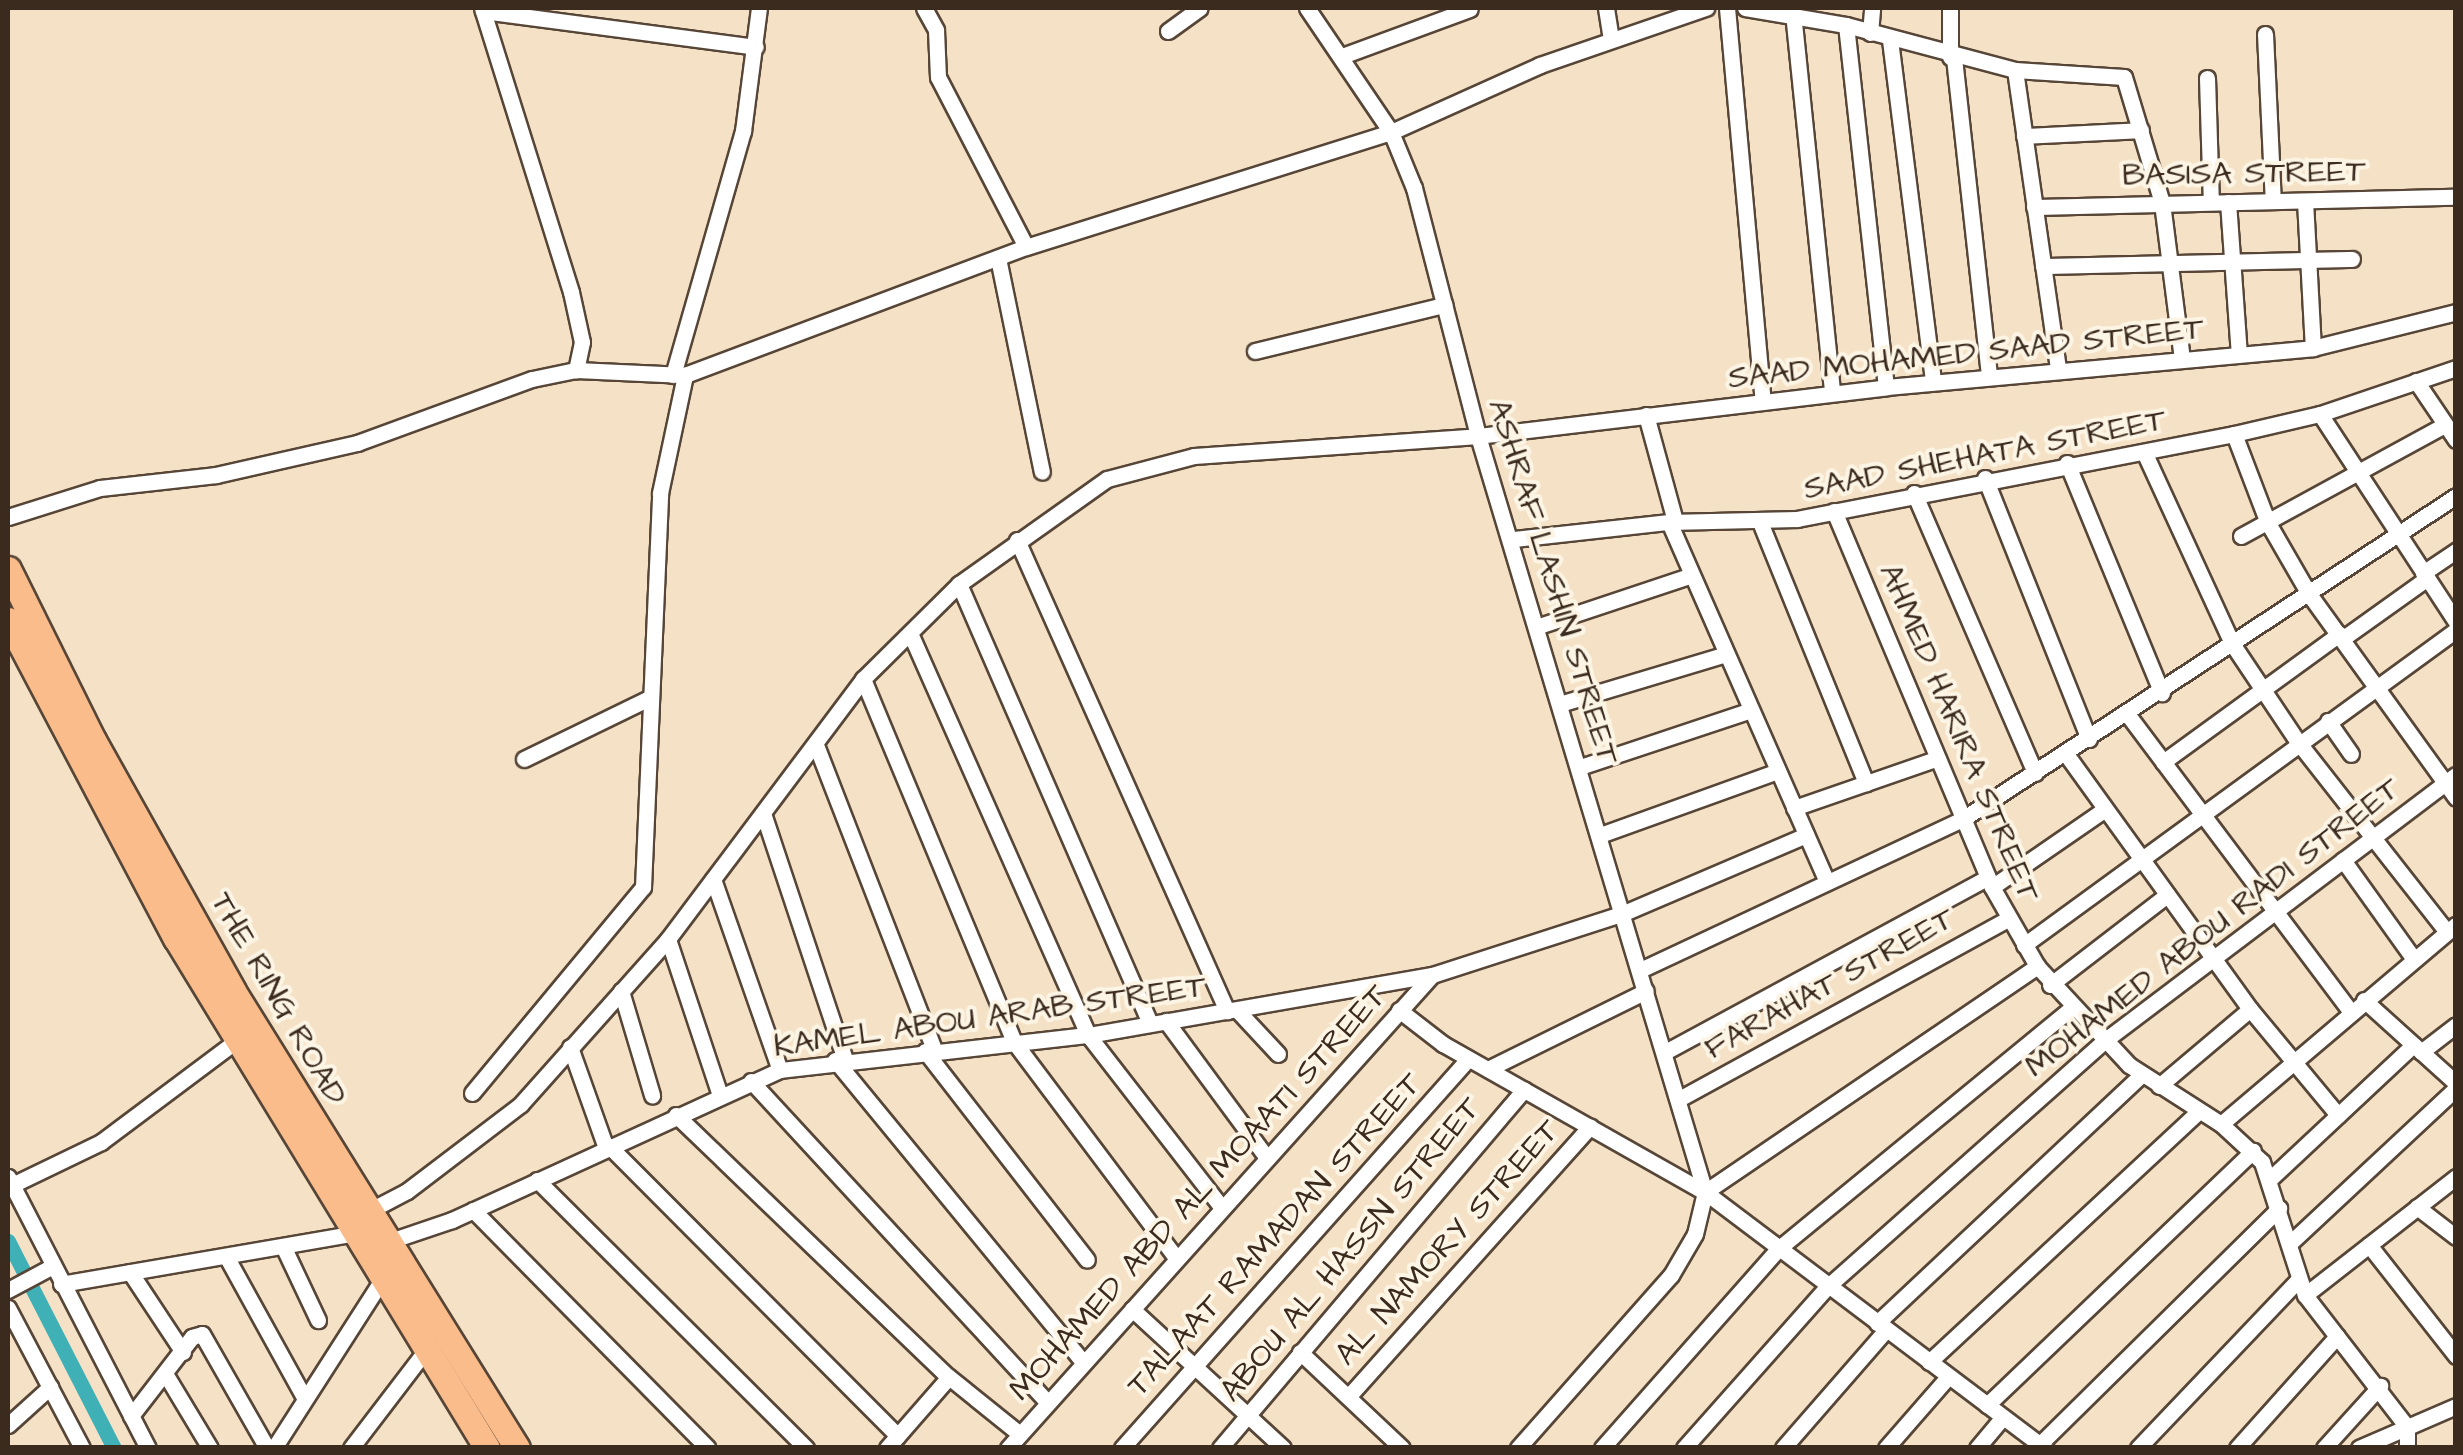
<!DOCTYPE html>
<style>
body{margin:0}
#map{position:relative;width:2463px;height:1455px;overflow:hidden;background:#f5e2c6;font-family:"Architects Daughter",sans-serif}
div>[style]{position:absolute}
.canal>*{height:15px;margin:-7.5px;padding:0 7.5px;transform-origin:7.5px;border-radius:7.5px;background:#40b0b7}
.roads{filter:drop-shadow(2px 0 #574637) drop-shadow(-2px 0 #574637) drop-shadow(0 2px #574637) drop-shadow(0 -2px #574637)}
.minor>*{height:15px;margin:-7.5px;padding:0 7.5px;transform-origin:7.5px;border-radius:7.5px;background:#fff}
.trunk>*{height:25px;margin:-12.5px;padding:0 12.5px;transform-origin:12.5px;border-radius:12.5px;background:#f9bc8a}
span{translate:-50% -50%;white-space:nowrap;text-align:center;line-height:1.15;-webkit-text-stroke:8px #fcf5e5;paint-order:stroke}
.street-label{font-size:32px;color:#3b2a1e}
.frame{position:absolute;inset:0;border:10px solid #3b2a1e;pointer-events:none}
</style>
<div id="map">
<div class="canal">
<i style="left:8px;top:1241px;width:233px;rotate:62.9deg"></i>
</div>
<div class="roads">
<div class="minor">
<i style="left:482px;top:8px;width:298px;rotate:72.6deg"></i>
<i style="left:571px;top:292px;width:51px;rotate:77.6deg"></i>
<i style="left:582px;top:342px;width:29px;rotate:102deg"></i>
<i style="left:924px;top:8px;width:25px;rotate:61deg"></i>
<i style="left:936px;top:30px;width:47px;rotate:87.6deg"></i>
<i style="left:938px;top:77px;width:191px;rotate:62.6deg"></i>
<i style="left:1307px;top:8px;width:150px;rotate:55.9deg"></i>
<i style="left:1391px;top:132px;width:61px;rotate:67.7deg"></i>
<i style="left:1414px;top:188px;width:256px;rotate:75.5deg"></i>
<i style="left:1478px;top:436px;width:789px;rotate:73.29deg"></i>
<i style="left:1705px;top:1192px;width:43px;rotate:103.4deg"></i>
<i style="left:1695px;top:1234px;width:48px;rotate:120.3deg"></i>
<i style="left:1671px;top:1275px;width:231px;rotate:131.5deg"></i>
<i style="left:1606px;top:8px;width:31px;rotate:81deg"></i>
<i style="left:1727px;top:8px;width:395px;rotate:84.8deg"></i>
<i style="left:1745px;top:8px;width:102px;rotate:9.6deg"></i>
<i style="left:1846px;top:25px;width:175px;rotate:14.9deg"></i>
<i style="left:2015px;top:70px;width:109px;rotate:3.7deg"></i>
<i style="left:2124px;top:77px;width:132px;rotate:73.2deg"></i>
<i style="left:2162px;top:203px;width:158px;rotate:82.7deg"></i>
<i style="left:483px;top:11px;width:275px;rotate:7.5deg"></i>
<i style="left:1793px;top:13px;width:382px;rotate:84.1deg"></i>
<i style="left:1846px;top:25px;width:364px;rotate:83.7deg"></i>
<i style="left:1168px;top:31px;width:39px;rotate:-36deg"></i>
<i style="left:1870px;top:33px;width:25px;rotate:-85deg"></i>
<i style="left:2265px;top:34px;width:167px;rotate:87.3deg"></i>
<i style="left:1890px;top:40px;width:345px;rotate:82.8deg"></i>
<i style="left:1342px;top:56px;width:136px;rotate:-20.2deg"></i>
<i style="left:1950px;top:57px;width:49px;rotate:-90deg"></i>
<i style="left:1954px;top:58px;width:321px;rotate:83.7deg"></i>
<i style="left:2015px;top:70px;width:303px;rotate:81.8deg"></i>
<i style="left:2207px;top:78px;width:124px;rotate:88.2deg"></i>
<i style="left:2024px;top:136px;width:117px;rotate:-2.9deg"></i>
<i style="left:2305px;top:201px;width:147px;rotate:86.9deg"></i>
<i style="left:2228px;top:202px;width:153px;rotate:85.9deg"></i>
<i style="left:2034px;top:207px;width:422px;rotate:-1.4deg"></i>
<i style="left:998px;top:258px;width:218px;rotate:78.4deg"></i>
<i style="left:2043px;top:266px;width:309px;rotate:-1.3deg"></i>
<i style="left:1255px;top:351px;width:195px;rotate:-13.7deg"></i>
<i style="left:673px;top:375px;width:254px;rotate:-74deg"></i>
<i style="left:743px;top:131px;width:124px;rotate:-82.6deg"></i>
<i style="left:2416px;top:381px;width:71px;rotate:55.9deg"></i>
<i style="left:2320px;top:414px;width:249px;rotate:56.8deg"></i>
<i style="left:1646px;top:415px;width:110px;rotate:74.7deg"></i>
<i style="left:2234px;top:434px;width:95px;rotate:69.1deg"></i>
<i style="left:2268px;top:523px;width:82px;rotate:60deg"></i>
<i style="left:2309px;top:594px;width:251px;rotate:54.2deg"></i>
<i style="left:2145px;top:454px;width:210px;rotate:65.3deg"></i>
<i style="left:2233px;top:645px;width:117px;rotate:56.2deg"></i>
<i style="left:2298px;top:742px;width:241px;rotate:51.9deg"></i>
<i style="left:2067px;top:463px;width:249px;rotate:67.6deg"></i>
<i style="left:1985px;top:478px;width:281px;rotate:68.3deg"></i>
<i style="left:1914px;top:493px;width:305px;rotate:66.6deg"></i>
<i style="left:1834px;top:511px;width:408px;rotate:67.2deg"></i>
<i style="left:1992px;top:887px;width:91px;rotate:60.3deg"></i>
<i style="left:2037px;top:966px;width:135px;rotate:47.1deg"></i>
<i style="left:2129px;top:1065px;width:109px;rotate:32.7deg"></i>
<i style="left:2221px;top:1124px;width:56px;rotate:42.8deg"></i>
<i style="left:2262px;top:1162px;width:140px;rotate:72.1deg"></i>
<i style="left:2305px;top:1295px;width:167px;rotate:52.3deg"></i>
<i style="left:2407px;top:1427px;width:21px;rotate:90deg"></i>
<i style="left:8px;top:517px;width:96px;rotate:-17.5deg"></i>
<i style="left:100px;top:488px;width:117px;rotate:-6.4deg"></i>
<i style="left:216px;top:475px;width:145px;rotate:-12.8deg"></i>
<i style="left:357px;top:443px;width:186px;rotate:-20.1deg"></i>
<i style="left:532px;top:379px;width:45px;rotate:-11.6deg"></i>
<i style="left:576px;top:370px;width:109px;rotate:2.6deg"></i>
<i style="left:685px;top:375px;width:364px;rotate:-20.6deg"></i>
<i style="left:1026px;top:247px;width:383px;rotate:-17.5deg"></i>
<i style="left:1391px;top:132px;width:163px;rotate:-24.2deg"></i>
<i style="left:1540px;top:65px;width:176px;rotate:-19deg"></i>
<i style="left:1669px;top:522px;width:393px;rotate:66.3deg"></i>
<i style="left:1760px;top:522px;width:282px;rotate:67.9deg"></i>
<i style="left:2241px;top:536px;width:232px;rotate:-28.6deg"></i>
<i style="left:1514px;top:539px;width:156px;rotate:-6.3deg"></i>
<i style="left:1669px;top:522px;width:128px;rotate:-1.3deg"></i>
<i style="left:1797px;top:519px;width:445px;rotate:-11deg"></i>
<i style="left:2234px;top:434px;width:88px;rotate:-13.1deg"></i>
<i style="left:2320px;top:414px;width:144px;rotate:-18.7deg"></i>
<i style="left:1017px;top:540px;width:516px;rotate:65.97deg"></i>
<i style="left:2423px;top:573px;width:40px;rotate:-34deg"></i>
<i style="left:959px;top:584px;width:479px;rotate:66.5deg"></i>
<i style="left:1539px;top:626px;width:161px;rotate:-18.4deg"></i>
<i style="left:910px;top:633px;width:440px;rotate:66.1deg"></i>
<i style="left:1088px;top:1035px;width:219px;rotate:52.2deg"></i>
<i style="left:2342px;top:639px;width:103px;rotate:-35.5deg"></i>
<i style="left:863px;top:679px;width:393px;rotate:67.4deg"></i>
<i style="left:1014px;top:1042px;width:271px;rotate:53.1deg"></i>
<i style="left:1563px;top:703px;width:170px;rotate:-16.7deg"></i>
<i style="left:2128px;top:715px;width:370px;rotate:53.1deg"></i>
<i style="left:2328px;top:721px;width:40px;rotate:55.1deg"></i>
<i style="left:816px;top:745px;width:327px;rotate:68.8deg"></i>
<i style="left:2066px;top:754px;width:314px;rotate:54.2deg"></i>
<i style="left:2250px;top:1009px;width:138px;rotate:50.3deg"></i>
<i style="left:524px;top:759px;width:141px;rotate:-26deg"></i>
<i style="left:2163px;top:762px;width:218px;rotate:-36deg"></i>
<i style="left:1580px;top:767px;width:180px;rotate:-18.4deg"></i>
<i style="left:1794px;top:808px;width:152px;rotate:-19.1deg"></i>
<i style="left:763px;top:813px;width:259px;rotate:71.6deg"></i>
<i style="left:1600px;top:835px;width:189px;rotate:-19.8deg"></i>
<i style="left:2343px;top:860px;width:122px;rotate:54.4deg"></i>
<i style="left:713px;top:879px;width:202px;rotate:70.7deg"></i>
<i style="left:1992px;top:887px;width:137px;rotate:-34.6deg"></i>
<i style="left:668px;top:939px;width:164px;rotate:71.6deg"></i>
<i style="left:2024px;top:945px;width:535px;rotate:-36.1deg"></i>
<i style="left:1640px;top:970px;width:358px;rotate:-25.1deg"></i>
<i style="left:1964px;top:818px;width:588px;rotate:-33.2deg"></i>
<i style="left:2050px;top:985px;width:148px;rotate:-37.6deg"></i>
<i style="left:621px;top:991px;width:109px;rotate:73.4deg"></i>
<i style="left:2364px;top:1000px;width:124px;rotate:42.1deg"></i>
<i style="left:1237px;top:1010px;width:60px;rotate:47deg"></i>
<i style="left:1399px;top:1010px;width:56px;rotate:37.7deg"></i>
<i style="left:1443px;top:1044px;width:301px;rotate:29.5deg"></i>
<i style="left:1705px;top:1192px;width:426px;rotate:37deg"></i>
<i style="left:1166px;top:1021px;width:170px;rotate:53.6deg"></i>
<i style="left:570px;top:1047px;width:107px;rotate:70.4deg"></i>
<i style="left:925px;top:1051px;width:264px;rotate:52.2deg"></i>
<i style="left:1665px;top:1052px;width:367px;rotate:-28.4deg"></i>
<i style="left:2421px;top:1052px;width:44px;rotate:-37.6deg"></i>
<i style="left:835px;top:1060px;width:392px;rotate:50.6deg"></i>
<i style="left:1488px;top:1069px;width:176px;rotate:-26.3deg"></i>
<i style="left:751px;top:1081px;width:438px;rotate:47.3deg"></i>
<i style="left:2159px;top:1086px;width:119px;rotate:-40.2deg"></i>
<i style="left:472px;top:1093px;width:268px;rotate:-50.3deg"></i>
<i style="left:643px;top:887px;width:394px;rotate:-87.5deg"></i>
<i style="left:660px;top:493px;width:121px;rotate:-78deg"></i>
<i style="left:1679px;top:1099px;width:375px;rotate:-28.7deg"></i>
<i style="left:676px;top:1115px;width:372px;rotate:43.9deg"></i>
<i style="left:944px;top:1373px;width:97px;rotate:38.8deg"></i>
<i style="left:2221px;top:1124px;width:308px;rotate:-40.3deg"></i>
<i style="left:609px;top:1146px;width:409px;rotate:45.1deg"></i>
<i style="left:8px;top:1177px;width:305px;rotate:62.7deg"></i>
<i style="left:2271px;top:1178px;width:195px;rotate:-43.1deg"></i>
<i style="left:537px;top:1180px;width:380px;rotate:44.9deg"></i>
<i style="left:12px;top:1185px;width:99px;rotate:-25.8deg"></i>
<i style="left:101px;top:1142px;width:179px;rotate:-36.8deg"></i>
<i style="left:1705px;top:1192px;width:402px;rotate:-34.2deg"></i>
<i style="left:2417px;top:1207px;width:49px;rotate:37.6deg"></i>
<i style="left:473px;top:1210px;width:334px;rotate:45.4deg"></i>
<i style="left:367px;top:1212px;width:45px;rotate:-27.7deg"></i>
<i style="left:407px;top:1191px;width:143px;rotate:-37.3deg"></i>
<i style="left:521px;top:1104px;width:221px;rotate:-48.3deg"></i>
<i style="left:668px;top:939px;width:325px;rotate:-53.1deg"></i>
<i style="left:863px;top:679px;width:135px;rotate:-44.7deg"></i>
<i style="left:959px;top:584px;width:181px;rotate:-35.4deg"></i>
<i style="left:1107px;top:479px;width:90px;rotate:-14.8deg"></i>
<i style="left:1194px;top:456px;width:285px;rotate:-4deg"></i>
<i style="left:1478px;top:436px;width:411px;rotate:-6.8deg"></i>
<i style="left:1886px;top:387px;width:429px;rotate:-5.2deg"></i>
<i style="left:2313px;top:348px;width:147px;rotate:-14.1deg"></i>
<i style="left:387px;top:1242px;width:69px;rotate:-18.7deg"></i>
<i style="left:452px;top:1220px;width:361px;rotate:-24.6deg"></i>
<i style="left:780px;top:1070px;width:310px;rotate:-6.5deg"></i>
<i style="left:1088px;top:1035px;width:349px;rotate:-9.9deg"></i>
<i style="left:1432px;top:975px;width:202px;rotate:-17.9deg"></i>
<i style="left:1624px;top:913px;width:198px;rotate:-23.2deg"></i>
<i style="left:2289px;top:1244px;width:229px;rotate:-43deg"></i>
<i style="left:2369px;top:1245px;width:141px;rotate:51.9deg"></i>
<i style="left:283px;top:1246px;width:82px;rotate:64.7deg"></i>
<i style="left:226px;top:1256px;width:163px;rotate:61.1deg"></i>
<i style="left:130px;top:1272px;width:96px;rotate:56.5deg"></i>
<i style="left:61px;top:1284px;width:299px;rotate:-9.8deg"></i>
<i style="left:8px;top:1290px;width:51px;rotate:-28.1deg"></i>
<i style="left:2305px;top:1295px;width:192px;rotate:-38deg"></i>
<i style="left:8px;top:1308px;width:158px;rotate:62.1deg"></i>
<i style="left:1132px;top:1309px;width:205px;rotate:42.6deg"></i>
<i style="left:1877px;top:1323px;width:362px;rotate:-43.2deg"></i>
<i style="left:1300px;top:1352px;width:140px;rotate:43.3deg"></i>
<i style="left:1929px;top:1362px;width:369px;rotate:-42.9deg"></i>
<i style="left:166px;top:1375px;width:85px;rotate:58.9deg"></i>
<i style="left:1348px;top:1397px;width:363px;rotate:-48.2deg"></i>
<i style="left:1987px;top:1405px;width:368px;rotate:-43.7deg"></i>
<i style="left:131px;top:1416px;width:100px;rotate:-52.3deg"></i>
<i style="left:192px;top:1337px;width:10px;rotate:-17deg"></i>
<i style="left:202px;top:1334px;width:131px;rotate:60.3deg"></i>
<i style="left:8px;top:1425px;width:57px;rotate:-42.1deg"></i>
<i style="left:2040px;top:1444px;width:336px;rotate:-44.6deg"></i>
<i style="left:274px;top:1448px;width:202px;rotate:-57.3deg"></i>
<i style="left:351px;top:1448px;width:123px;rotate:-52.6deg"></i>
<i style="left:887px;top:1448px;width:94px;rotate:-48.9deg"></i>
<i style="left:1008px;top:1448px;width:635px;rotate:-48.13deg"></i>
<i style="left:1122px;top:1448px;width:521px;rotate:-48.35deg"></i>
<i style="left:1220px;top:1448px;width:470px;rotate:-49.7deg"></i>
<i style="left:1602px;top:1448px;width:266px;rotate:-48.5deg"></i>
<i style="left:1778px;top:1249px;width:379px;rotate:-39.4deg"></i>
<i style="left:1684px;top:1448px;width:215px;rotate:-48.4deg"></i>
<i style="left:1827px;top:1287px;width:370px;rotate:-41.6deg"></i>
<i style="left:2104px;top:1041px;width:441px;rotate:-37.1deg"></i>
<i style="left:1783px;top:1448px;width:157px;rotate:-48.9deg"></i>
<i style="left:1886px;top:1448px;width:94px;rotate:-48.9deg"></i>
<i style="left:1977px;top:1448px;width:40px;rotate:-50deg"></i>
<i style="left:2138px;top:1448px;width:233px;rotate:-46.4deg"></i>
<i style="left:2237px;top:1448px;width:150px;rotate:-48.2deg"></i>
<i style="left:2324px;top:1448px;width:84px;rotate:-47.9deg"></i>
<i style="left:2359px;top:1448px;width:106px;rotate:-23.4deg"></i>
</div>
<div class="trunk">
<i style="left:8px;top:569px;width:191px;rotate:63.6deg"></i>
<i style="left:93px;top:740px;width:287px;rotate:60.8deg"></i>
<i style="left:233px;top:991px;width:538px;rotate:58.14deg"></i>
<i style="left:8px;top:620px;width:360px;rotate:62.2deg"></i>
<i style="left:176px;top:938px;width:597px;rotate:58.62deg"></i>
</div>
</div>
<div class="street-label">
<span style="left:2244px;top:174px;rotate:-1deg">BASISA STREET</span>
<span style="left:1966px;top:354px;rotate:-6deg">SAAD MOHAMED SAAD STREET</span>
<span style="left:1985px;top:455px;rotate:-11deg">SAAD SHEHATA STREET</span>
<span style="left:1553px;top:582px;rotate:73deg">ASHRAF LASHIN STREET</span>
<span style="left:1959px;top:733px;rotate:67deg">AHMED HARIRA STREET</span>
<span style="left:2213px;top:928px;rotate:-38deg">MOHAMED ABOU RADI STREET</span>
<span style="left:1830px;top:984px;rotate:-29deg">FARAHAT STREET</span>
<span style="left:278px;top:999px;rotate:60deg">THE RING ROAD</span>
<span style="left:990px;top:1017px;rotate:-8deg">KAMEL ABOU ARAB STREET</span>
<span style="left:1199px;top:1193px;rotate:-48deg">MOHAMED ABD AL MOAATI STREET</span>
<span style="left:1275px;top:1235px;rotate:-48deg">TALAAT RAMADAN STREET</span>
<span style="left:1448px;top:1243px;rotate:-48deg">AL NAMORY STREET</span>
<span style="left:1351px;top:1250px;rotate:-50deg">ABOU AL HASSN STREET</span>
</div>
<div class="frame"></div>
</div>
